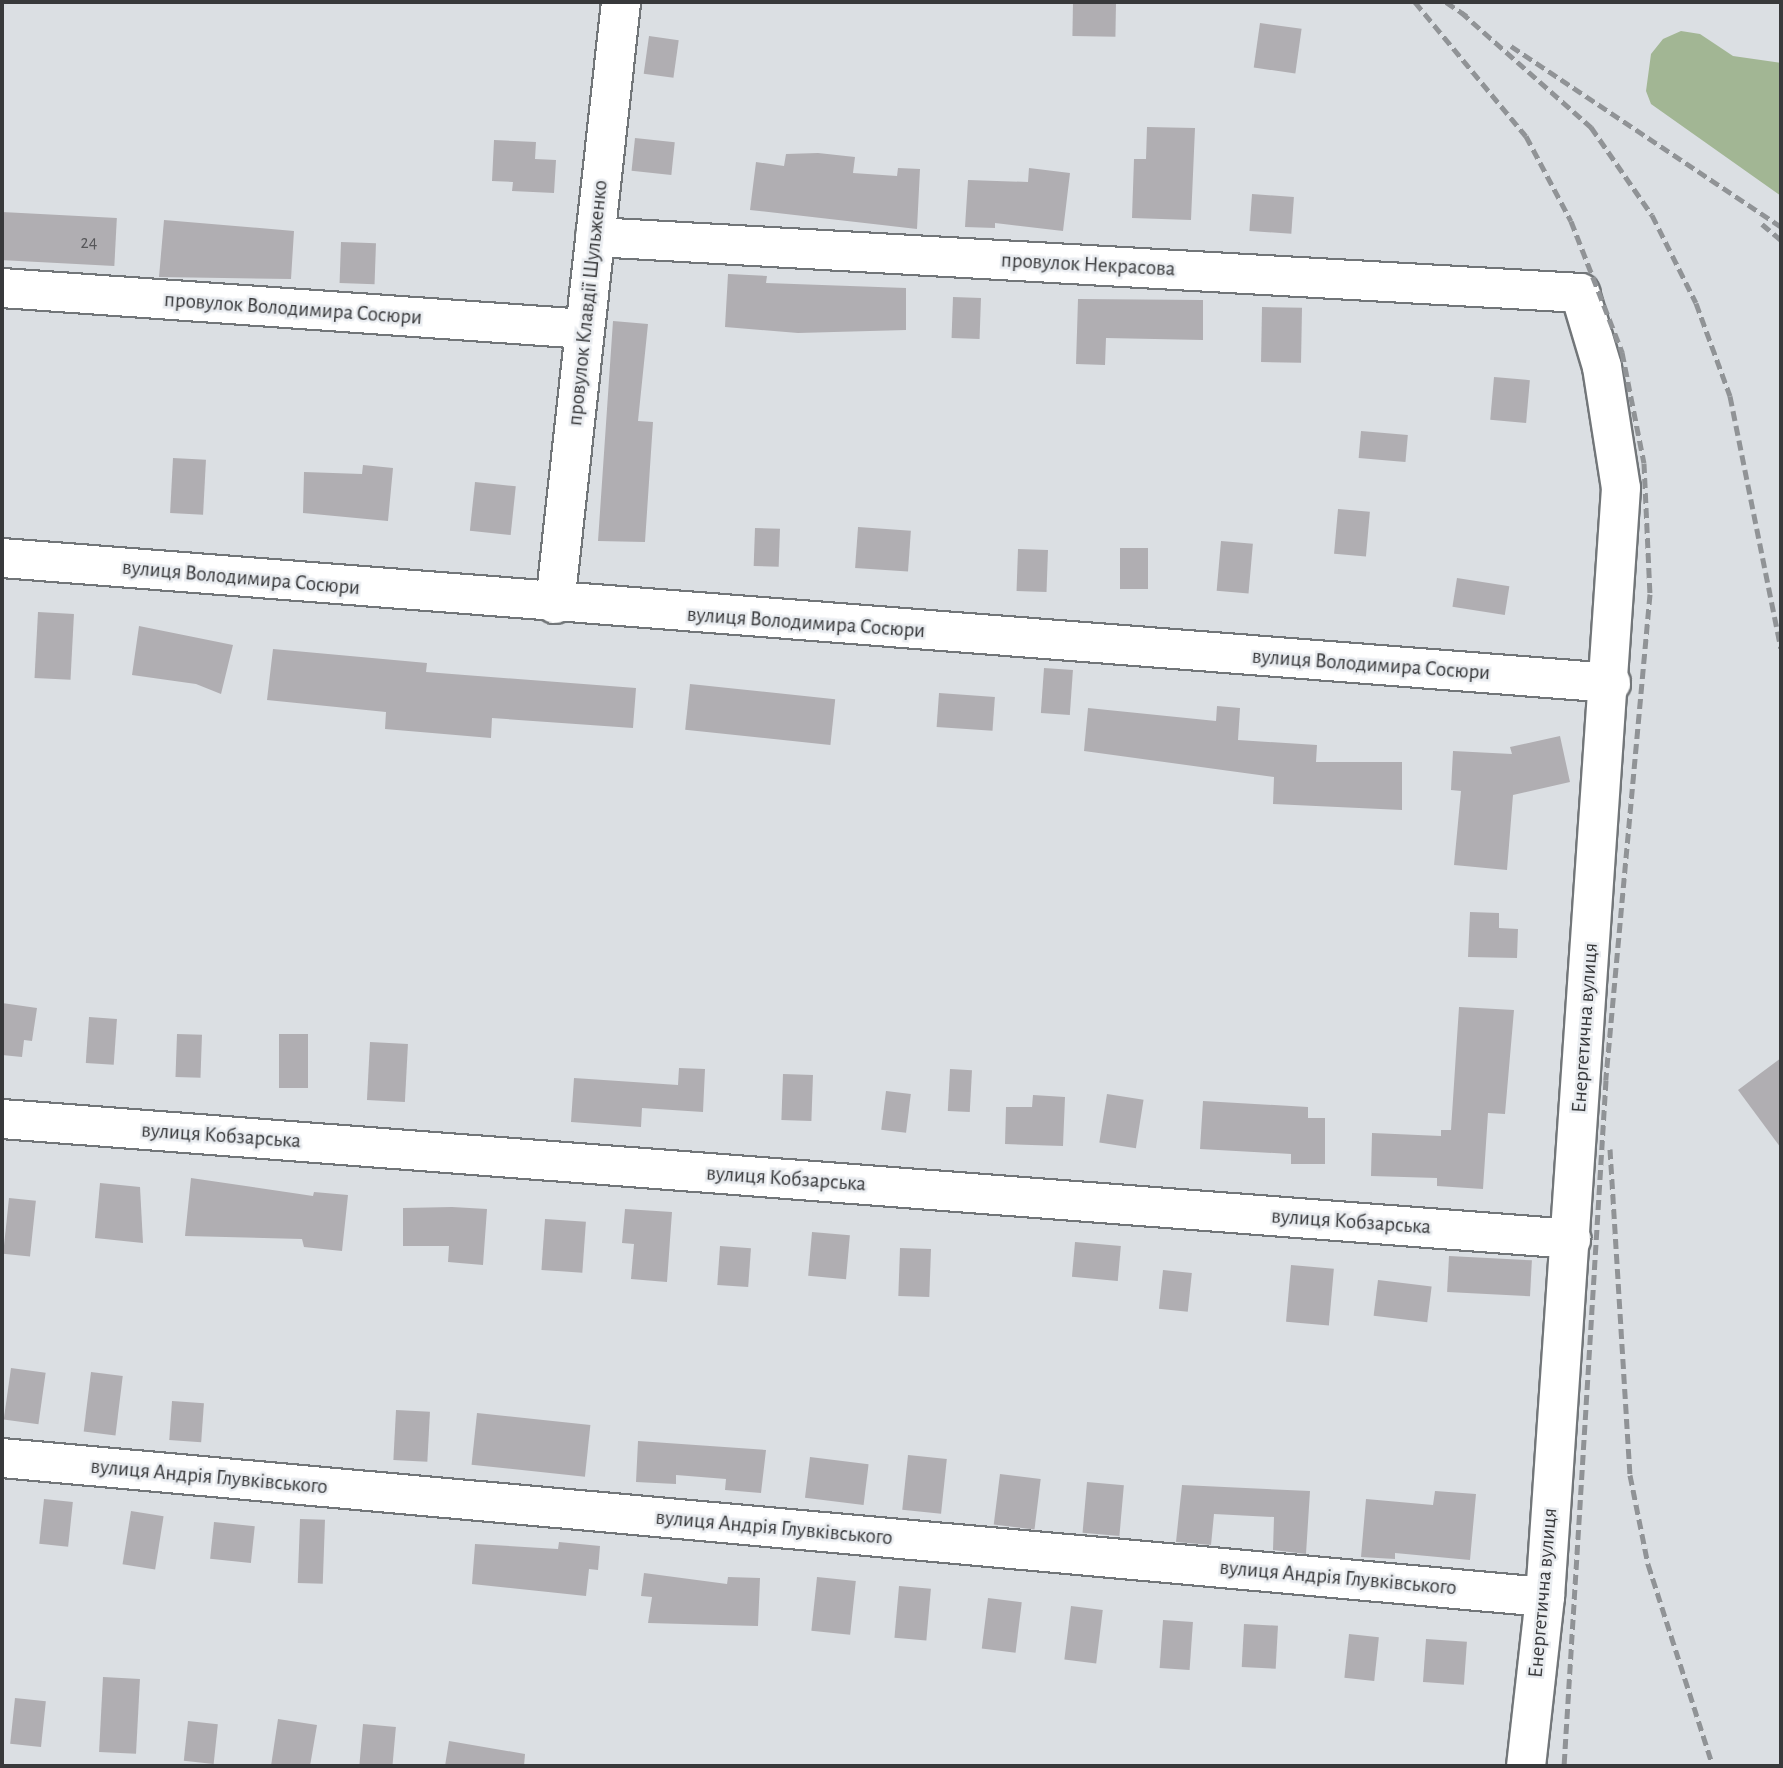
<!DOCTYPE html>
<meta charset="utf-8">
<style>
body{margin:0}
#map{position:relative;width:1783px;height:1768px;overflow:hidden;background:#dbdfe3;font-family:"Alegreya Sans",sans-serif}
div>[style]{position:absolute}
.green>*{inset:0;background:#a2b694}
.building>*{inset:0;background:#b0aeb2;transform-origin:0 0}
.roads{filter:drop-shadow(2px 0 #727679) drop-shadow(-2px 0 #727679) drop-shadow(0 2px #727679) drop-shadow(0 -2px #727679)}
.minor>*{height:38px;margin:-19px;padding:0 19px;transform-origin:19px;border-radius:19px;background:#fff}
.rail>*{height:5px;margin-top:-2.5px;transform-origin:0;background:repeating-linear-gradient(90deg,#909396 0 10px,transparent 0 15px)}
span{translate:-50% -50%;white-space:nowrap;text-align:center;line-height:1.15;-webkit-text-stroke:5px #e9ecf0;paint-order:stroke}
.number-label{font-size:18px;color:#565659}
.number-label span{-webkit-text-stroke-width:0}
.street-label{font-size:21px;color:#38393b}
.frame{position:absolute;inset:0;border:4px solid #38393b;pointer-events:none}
</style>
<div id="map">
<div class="green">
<i style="clip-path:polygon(1681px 31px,1700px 34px,1733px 56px,1781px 63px,1781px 196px,1651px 104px,1646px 91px,1651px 54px,1663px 39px)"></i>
</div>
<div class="building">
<i style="left:1073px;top:2px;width:43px;height:34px;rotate:1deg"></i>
<i style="left:1260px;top:23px;width:42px;height:45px;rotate:8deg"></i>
<i style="left:649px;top:36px;width:30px;height:38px;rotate:8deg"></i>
<i style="clip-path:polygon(1147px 127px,1195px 128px,1191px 220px,1132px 218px,1134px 159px,1146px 159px)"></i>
<i style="left:635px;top:138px;width:40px;height:33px;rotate:6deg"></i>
<i style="clip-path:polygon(494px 140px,536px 142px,535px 159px,556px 160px,554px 193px,512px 191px,513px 182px,492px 181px)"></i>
<i style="clip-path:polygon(818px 153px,855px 157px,853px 173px,897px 176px,898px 168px,920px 169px,917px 229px,750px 210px,756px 162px,784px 166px,786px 154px)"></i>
<i style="clip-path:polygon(1029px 168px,1070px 173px,1063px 231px,995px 223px,995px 228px,965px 227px,968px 180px,1028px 182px)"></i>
<i style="left:1252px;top:194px;width:42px;height:37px;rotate:4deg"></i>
<i style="left:2px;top:212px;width:115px;height:48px;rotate:3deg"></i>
<i style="clip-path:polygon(164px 220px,294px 231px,291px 279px,159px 277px)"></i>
<i style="left:341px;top:242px;width:35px;height:41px;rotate:2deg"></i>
<i style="clip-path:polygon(728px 274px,767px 276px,766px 283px,906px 288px,906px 330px,798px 333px,725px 327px)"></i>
<i style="left:953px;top:297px;width:28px;height:41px;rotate:2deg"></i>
<i style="clip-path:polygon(1078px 299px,1203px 300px,1203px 340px,1106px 338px,1105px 365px,1076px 364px)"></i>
<i style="left:1262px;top:307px;width:40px;height:55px;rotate:1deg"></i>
<i style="clip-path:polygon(613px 321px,648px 324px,638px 421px,653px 422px,645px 542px,598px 541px)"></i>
<i style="left:1494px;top:377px;width:36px;height:43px;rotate:5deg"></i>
<i style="left:1361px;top:431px;width:47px;height:27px;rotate:5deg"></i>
<i style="left:173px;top:458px;width:33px;height:55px;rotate:3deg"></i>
<i style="clip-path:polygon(363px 465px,393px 468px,388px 521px,303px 513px,304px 472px,362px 474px)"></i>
<i style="left:475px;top:482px;width:41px;height:49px;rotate:6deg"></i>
<i style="left:1338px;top:509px;width:32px;height:45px;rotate:5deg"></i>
<i style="left:858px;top:527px;width:53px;height:41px;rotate:4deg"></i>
<i style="left:755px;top:528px;width:25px;height:38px;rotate:2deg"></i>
<i style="left:1221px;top:541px;width:32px;height:50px;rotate:5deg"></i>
<i style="left:1120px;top:548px;width:28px;height:41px"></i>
<i style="left:1018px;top:549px;width:30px;height:42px;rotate:2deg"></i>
<i style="left:1457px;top:578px;width:53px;height:29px;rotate:9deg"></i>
<i style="left:38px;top:612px;width:36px;height:66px;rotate:3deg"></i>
<i style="clip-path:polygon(139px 626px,233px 645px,221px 694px,196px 684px,132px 675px)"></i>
<i style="clip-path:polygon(273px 649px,427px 663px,426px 672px,636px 688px,633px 728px,492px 718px,491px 738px,385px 729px,386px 712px,267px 700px)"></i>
<i style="left:1044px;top:668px;width:29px;height:45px;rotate:4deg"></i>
<i style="left:690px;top:684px;width:146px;height:46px;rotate:6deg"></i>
<i style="left:939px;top:693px;width:56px;height:34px;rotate:4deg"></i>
<i style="clip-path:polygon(1217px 706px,1240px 708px,1238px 740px,1317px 745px,1316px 762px,1402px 762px,1402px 810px,1273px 804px,1274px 777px,1084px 751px,1088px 708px,1216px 721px)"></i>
<i style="clip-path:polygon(1560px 736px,1570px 782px,1513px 795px,1507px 870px,1454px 865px,1461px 791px,1451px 790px,1453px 751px,1512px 754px,1510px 747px)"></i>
<i style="clip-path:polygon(1470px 912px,1499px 913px,1499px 928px,1518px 929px,1517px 958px,1468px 957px)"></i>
<i style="clip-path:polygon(2px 1003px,37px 1008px,32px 1041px,24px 1040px,22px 1057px,2px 1055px)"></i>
<i style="clip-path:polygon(1459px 1007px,1514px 1010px,1505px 1114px,1488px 1113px,1483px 1189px,1437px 1186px,1437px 1178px,1371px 1176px,1372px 1133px,1441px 1136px,1441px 1130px,1451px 1130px)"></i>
<i style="left:89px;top:1017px;width:28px;height:46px;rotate:4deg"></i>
<i style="left:177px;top:1034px;width:25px;height:43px;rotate:2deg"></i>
<i style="left:279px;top:1034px;width:29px;height:54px"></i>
<i style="left:370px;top:1042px;width:38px;height:58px;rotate:3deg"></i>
<i style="clip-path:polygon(1781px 1058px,1781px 1148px,1738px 1090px)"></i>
<i style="clip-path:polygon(679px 1068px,705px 1069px,703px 1112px,642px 1108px,641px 1127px,571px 1122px,574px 1078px,678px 1085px)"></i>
<i style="left:950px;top:1069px;width:22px;height:42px;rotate:3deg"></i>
<i style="left:783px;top:1074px;width:30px;height:46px;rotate:2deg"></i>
<i style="left:886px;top:1091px;width:25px;height:39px;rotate:7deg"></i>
<i style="left:1107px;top:1094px;width:37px;height:49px;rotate:9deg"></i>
<i style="clip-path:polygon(1033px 1095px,1065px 1097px,1063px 1146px,1005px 1144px,1006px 1107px,1032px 1107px)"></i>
<i style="clip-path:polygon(1203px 1101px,1308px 1107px,1308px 1118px,1325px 1118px,1325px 1164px,1291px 1164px,1291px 1154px,1200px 1149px)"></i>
<i style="clip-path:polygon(191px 1178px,313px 1196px,314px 1192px,348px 1195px,342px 1251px,304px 1247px,302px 1239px,185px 1236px)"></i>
<i style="clip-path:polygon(100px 1183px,140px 1187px,143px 1243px,95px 1238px)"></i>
<i style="left:9px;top:1198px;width:27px;height:56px;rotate:6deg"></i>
<i style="clip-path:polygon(452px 1207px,487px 1209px,483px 1265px,448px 1262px,449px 1246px,403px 1246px,403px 1208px)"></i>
<i style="clip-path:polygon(625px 1209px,672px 1212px,667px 1282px,631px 1279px,634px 1244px,622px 1243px)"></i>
<i style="left:545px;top:1219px;width:41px;height:51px;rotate:4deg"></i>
<i style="left:812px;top:1232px;width:38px;height:44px;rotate:5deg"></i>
<i style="left:1075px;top:1242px;width:46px;height:35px;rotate:5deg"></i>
<i style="left:720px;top:1246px;width:31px;height:39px;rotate:4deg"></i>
<i style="left:900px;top:1248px;width:31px;height:48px;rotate:2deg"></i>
<i style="left:1449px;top:1256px;width:83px;height:36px;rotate:3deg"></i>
<i style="left:1291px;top:1265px;width:43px;height:57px;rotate:5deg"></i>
<i style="left:1163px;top:1270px;width:29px;height:39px;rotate:6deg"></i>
<i style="left:1378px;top:1280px;width:54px;height:36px;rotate:7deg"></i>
<i style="left:11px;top:1368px;width:35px;height:52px;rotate:8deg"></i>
<i style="left:91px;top:1372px;width:32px;height:60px;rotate:7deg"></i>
<i style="left:172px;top:1401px;width:32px;height:39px;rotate:4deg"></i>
<i style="left:396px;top:1410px;width:34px;height:50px;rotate:3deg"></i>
<i style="left:477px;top:1413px;width:114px;height:52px;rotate:6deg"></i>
<i style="clip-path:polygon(638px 1441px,766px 1450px,761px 1493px,725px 1490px,726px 1479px,676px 1475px,676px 1484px,636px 1482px)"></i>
<i style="left:908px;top:1455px;width:39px;height:55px;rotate:6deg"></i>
<i style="left:810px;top:1457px;width:59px;height:41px;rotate:7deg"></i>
<i style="left:1000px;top:1474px;width:41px;height:51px;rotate:7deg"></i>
<i style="left:1087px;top:1482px;width:37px;height:51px;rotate:5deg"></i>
<i style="clip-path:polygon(1182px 1485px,1310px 1491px,1306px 1554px,1273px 1550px,1274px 1517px,1214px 1514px,1211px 1545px,1176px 1542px)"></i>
<i style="clip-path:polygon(1435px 1491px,1476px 1494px,1470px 1560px,1395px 1553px,1395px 1559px,1361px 1557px,1366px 1499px,1433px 1505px)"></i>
<i style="left:44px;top:1499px;width:29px;height:45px;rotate:6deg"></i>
<i style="left:131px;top:1511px;width:33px;height:54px;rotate:9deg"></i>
<i style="left:300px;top:1519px;width:25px;height:64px;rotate:2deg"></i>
<i style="left:214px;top:1522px;width:41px;height:37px;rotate:6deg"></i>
<i style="clip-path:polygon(559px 1542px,600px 1546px,598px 1570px,589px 1569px,586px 1596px,472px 1584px,475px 1544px,558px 1549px)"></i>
<i style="clip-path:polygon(644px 1573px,727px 1584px,728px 1577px,760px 1578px,758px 1626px,648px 1623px,652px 1597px,641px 1596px)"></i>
<i style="left:817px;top:1577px;width:39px;height:54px;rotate:6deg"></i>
<i style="left:899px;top:1586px;width:32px;height:52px;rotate:5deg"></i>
<i style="left:988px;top:1598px;width:34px;height:51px;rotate:7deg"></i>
<i style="left:1071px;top:1606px;width:32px;height:54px;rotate:7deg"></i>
<i style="left:1163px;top:1620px;width:30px;height:48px;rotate:4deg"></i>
<i style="left:1244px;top:1624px;width:34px;height:43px;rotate:3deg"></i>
<i style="left:1349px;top:1634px;width:30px;height:44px;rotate:6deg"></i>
<i style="left:1426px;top:1639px;width:41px;height:43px;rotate:4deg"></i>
<i style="left:103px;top:1677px;width:37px;height:75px;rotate:3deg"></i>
<i style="left:15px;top:1698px;width:31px;height:46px;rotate:6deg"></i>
<i style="clip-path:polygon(278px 1719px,317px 1725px,310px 1766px,271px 1766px)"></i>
<i style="left:188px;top:1721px;width:30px;height:40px;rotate:6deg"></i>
<i style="left:363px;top:1724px;width:33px;height:42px;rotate:5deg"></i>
<i style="clip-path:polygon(449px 1741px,525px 1754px,524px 1766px,445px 1766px)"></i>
</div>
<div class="roads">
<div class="minor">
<i style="left:595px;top:237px;width:987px;rotate:3.25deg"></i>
<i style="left:1580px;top:293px;width:77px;rotate:73.4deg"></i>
<i style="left:1602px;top:367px;width:122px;rotate:81.1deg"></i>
<i style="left:1621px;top:488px;width:1112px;rotate:93.92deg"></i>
<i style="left:1545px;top:1597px;width:170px;rotate:96.4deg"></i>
<i style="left:2px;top:288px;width:584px;rotate:4.02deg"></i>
<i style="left:2px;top:558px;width:1614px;rotate:4.44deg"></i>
<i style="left:555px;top:604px;width:606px;rotate:-83.74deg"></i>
<i style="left:2px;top:1119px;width:1574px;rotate:4.37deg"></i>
<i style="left:2px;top:1458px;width:1549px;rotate:5.15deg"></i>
</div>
</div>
<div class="rail">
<i style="left:1415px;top:2px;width:174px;rotate:50.4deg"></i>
<i style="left:1526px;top:136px;width:96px;rotate:62.1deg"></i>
<i style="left:1571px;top:221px;width:141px;rotate:68.7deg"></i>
<i style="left:1622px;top:352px;width:113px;rotate:78.8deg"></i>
<i style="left:1644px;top:463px;width:131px;rotate:87.4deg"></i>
<i style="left:1650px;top:594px;width:488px;rotate:95.2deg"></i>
<i style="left:1606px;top:1080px;width:687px;rotate:93.5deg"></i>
<i style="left:1446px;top:2px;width:25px;rotate:34deg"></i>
<i style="left:1461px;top:12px;width:174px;rotate:41.5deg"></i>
<i style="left:1591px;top:127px;width:107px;rotate:55.3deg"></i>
<i style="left:1652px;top:215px;width:98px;rotate:63.4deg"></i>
<i style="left:1696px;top:303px;width:99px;rotate:69.9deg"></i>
<i style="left:1730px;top:396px;width:257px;rotate:78.6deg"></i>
<i style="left:1511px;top:46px;width:325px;rotate:33.8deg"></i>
<i style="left:1762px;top:224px;width:25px;rotate:40deg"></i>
<i style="left:1610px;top:1149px;width:327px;rotate:86.5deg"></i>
<i style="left:1630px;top:1475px;width:91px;rotate:78.6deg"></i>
<i style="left:1648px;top:1564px;width:212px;rotate:72.2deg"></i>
</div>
<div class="number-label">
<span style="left:89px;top:243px">24</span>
</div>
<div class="street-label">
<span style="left:1088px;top:265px;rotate:3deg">провулок Некрасова</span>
<span style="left:588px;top:303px;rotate:-84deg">провулок Клавдії Шульженко</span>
<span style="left:293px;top:309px;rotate:4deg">провулок Володимира Сосюри</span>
<span style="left:241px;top:578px;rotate:5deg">вулиця Володимира Сосюри</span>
<span style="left:806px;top:623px;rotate:4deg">вулиця Володимира Сосюри</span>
<span style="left:1371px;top:665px;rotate:4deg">вулиця Володимира Сосюри</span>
<span style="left:1585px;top:1028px;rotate:-86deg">Енергетична вулиця</span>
<span style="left:221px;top:1136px;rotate:4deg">вулиця Кобзарська</span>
<span style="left:786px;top:1179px;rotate:4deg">вулиця Кобзарська</span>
<span style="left:1351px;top:1222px;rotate:4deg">вулиця Кобзарська</span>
<span style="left:209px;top:1477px;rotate:5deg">вулиця Андрія Глувківського</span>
<span style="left:774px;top:1528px;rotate:5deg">вулиця Андрія Глувківського</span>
<span style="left:1338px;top:1578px;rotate:5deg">вулиця Андрія Глувківського</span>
<span style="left:1543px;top:1593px;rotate:-85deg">Енергетична вулиця</span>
</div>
<div class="frame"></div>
</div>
